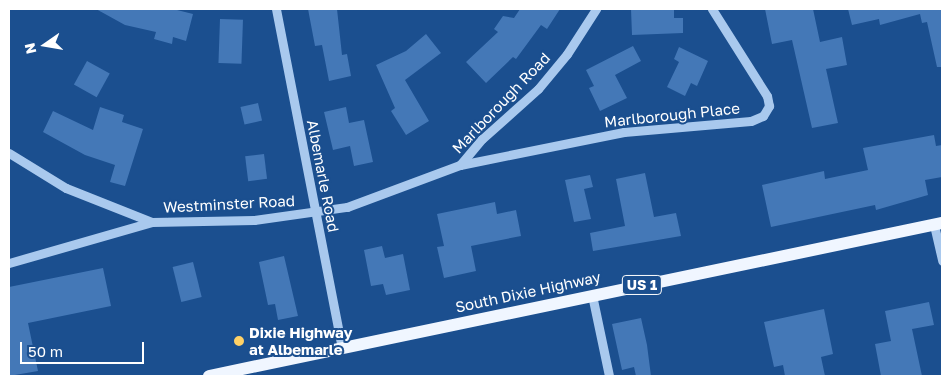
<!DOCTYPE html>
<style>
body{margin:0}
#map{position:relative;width:951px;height:385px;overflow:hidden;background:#1b4f8f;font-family:"Golos Text",sans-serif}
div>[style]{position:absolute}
.building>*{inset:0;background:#4478b7;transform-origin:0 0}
.minor>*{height:9px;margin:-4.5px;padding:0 4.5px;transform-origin:4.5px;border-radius:4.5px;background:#a9c9ee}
.major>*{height:12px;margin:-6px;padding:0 6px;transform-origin:6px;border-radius:6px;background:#f0f6ff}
.dots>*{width:14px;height:14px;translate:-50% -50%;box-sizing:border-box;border:2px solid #1b4f8f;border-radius:50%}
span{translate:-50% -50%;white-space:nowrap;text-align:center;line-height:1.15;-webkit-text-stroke:4px #1b4f8f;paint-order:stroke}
.shield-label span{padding:1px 4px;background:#1b4f8f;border:1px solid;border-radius:4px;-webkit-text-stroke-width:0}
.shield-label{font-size:14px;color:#fff;font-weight:700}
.street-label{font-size:15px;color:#fff}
.poi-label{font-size:15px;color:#fff;font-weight:700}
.left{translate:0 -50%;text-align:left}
.frame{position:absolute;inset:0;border:10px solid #fff;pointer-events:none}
.north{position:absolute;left:20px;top:20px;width:50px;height:50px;-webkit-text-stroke:4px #1b4f8f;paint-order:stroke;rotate:257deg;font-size:14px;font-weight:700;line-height:20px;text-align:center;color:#fff}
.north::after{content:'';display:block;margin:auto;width:18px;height:22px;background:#fff;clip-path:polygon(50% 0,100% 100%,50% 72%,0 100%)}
.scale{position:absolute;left:20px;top:342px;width:124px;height:22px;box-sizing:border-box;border:2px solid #fff;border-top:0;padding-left:6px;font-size:15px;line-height:18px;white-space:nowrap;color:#fff;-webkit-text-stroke:4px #1b4f8f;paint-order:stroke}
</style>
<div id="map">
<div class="building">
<i style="clip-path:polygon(96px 9px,173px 9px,193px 14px,186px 41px,173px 37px,172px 44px,154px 39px,156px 32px,125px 25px)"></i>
<i style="clip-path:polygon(308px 9px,337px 9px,342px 55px,347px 54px,351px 76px,329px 81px,322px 45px,315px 46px)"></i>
<i style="clip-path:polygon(520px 9px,560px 9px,547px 29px,541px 25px,516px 59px,513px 57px,486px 83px,466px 62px,498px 32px,494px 29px,503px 16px,514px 18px)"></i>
<i style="clip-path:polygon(631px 9px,674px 9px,674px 18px,683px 18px,683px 33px,632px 35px)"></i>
<i style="clip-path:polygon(765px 9px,813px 9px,820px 42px,842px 37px,847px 65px,826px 69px,838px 123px,812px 128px,792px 40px,772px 44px)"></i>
<i style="clip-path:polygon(848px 9px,942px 9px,942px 67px,937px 67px,927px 22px,922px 23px,920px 14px,880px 25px,879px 19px,852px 25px)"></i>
<i style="left:220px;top:19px;width:23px;height:44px;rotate:2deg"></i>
<i style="clip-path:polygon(426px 34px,441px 53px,405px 80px,429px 121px,406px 135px,391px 111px,395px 108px,376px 65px,406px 51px)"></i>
<i style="clip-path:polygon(633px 46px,641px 61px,615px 75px,627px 98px,600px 111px,589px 88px,594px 86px,586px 70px)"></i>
<i style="clip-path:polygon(679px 47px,708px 61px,697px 86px,691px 83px,685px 96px,667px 87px,679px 62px,674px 59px)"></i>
<i style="left:87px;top:61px;width:26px;height:27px;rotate:29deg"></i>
<i style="left:258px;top:103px;width:18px;height:18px;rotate:77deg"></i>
<i style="clip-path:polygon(100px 107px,124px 115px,122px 122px,143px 129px,125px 186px,110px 182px,115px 165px,85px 155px,43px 132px,53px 111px,93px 130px)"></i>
<i style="clip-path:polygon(346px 107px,349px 123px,364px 120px,373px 162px,354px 166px,350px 146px,333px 150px,324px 112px)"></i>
<i style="clip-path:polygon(934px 135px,936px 146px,942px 145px,942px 177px,925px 180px,928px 195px,876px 210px,875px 205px,771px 227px,762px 185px,824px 171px,825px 179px,868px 170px,863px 148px)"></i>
<i style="left:264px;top:154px;width:25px;height:19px;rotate:83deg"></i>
<i style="clip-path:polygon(645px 173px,654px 217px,676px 213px,681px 236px,593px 251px,590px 233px,625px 226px,616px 179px)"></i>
<i style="clip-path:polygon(590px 175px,593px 187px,584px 189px,591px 219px,574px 222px,565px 180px)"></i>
<i style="clip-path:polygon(495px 202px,497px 214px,516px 210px,521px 236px,471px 246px,476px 271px,444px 278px,437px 247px,444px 246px,437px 214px)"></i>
<i style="clip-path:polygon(382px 246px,385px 258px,403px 254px,410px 290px,386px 295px,383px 284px,371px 286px,364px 250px)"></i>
<i style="clip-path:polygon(284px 256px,298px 316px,278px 320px,275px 304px,268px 305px,259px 262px)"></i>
<i style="left:193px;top:262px;width:36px;height:21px;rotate:76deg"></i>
<i style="clip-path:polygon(103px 268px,111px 306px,28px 323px,38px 371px,9px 376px,9px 287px)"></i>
<i style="clip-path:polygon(929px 302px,934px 325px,912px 329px,922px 376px,881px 376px,875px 344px,891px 341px,885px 311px)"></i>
<i style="clip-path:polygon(824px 309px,833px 354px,821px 357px,825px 376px,785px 376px,783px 365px,774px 367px,764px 322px)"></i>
<i style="clip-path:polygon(641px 318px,647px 345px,651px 376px,636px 376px,634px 367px,622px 370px,612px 324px)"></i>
</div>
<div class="minor">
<i style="left:276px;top:9px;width:345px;rotate:79deg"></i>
<i style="left:9px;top:153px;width:67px;rotate:31.6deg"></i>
<i style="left:66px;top:188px;width:92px;rotate:21.6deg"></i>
<i style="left:152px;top:222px;width:102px;rotate:-1.1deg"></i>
<i style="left:254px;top:220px;width:94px;rotate:-8deg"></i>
<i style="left:347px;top:207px;width:121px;rotate:-20.4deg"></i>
<i style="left:460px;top:165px;width:34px;rotate:-50deg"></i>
<i style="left:482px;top:139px;width:75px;rotate:-41.8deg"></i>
<i style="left:538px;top:89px;width:45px;rotate:-50.4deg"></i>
<i style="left:567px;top:54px;width:54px;rotate:-57.2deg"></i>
<i style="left:460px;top:165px;width:167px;rotate:-11.4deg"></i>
<i style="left:624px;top:132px;width:127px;rotate:-5deg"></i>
<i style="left:751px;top:121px;width:13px;rotate:-23deg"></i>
<i style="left:763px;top:116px;width:12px;rotate:-59deg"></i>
<i style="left:769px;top:106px;width:10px;rotate:-101deg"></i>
<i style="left:767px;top:96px;width:103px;rotate:-122.3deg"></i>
<i style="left:934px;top:225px;width:37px;rotate:77deg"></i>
<i style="left:9px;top:263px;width:149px;rotate:-16deg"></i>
<i style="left:592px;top:295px;width:83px;rotate:78.1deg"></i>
</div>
<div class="major">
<i style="left:209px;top:376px;width:749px;rotate:-11.79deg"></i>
</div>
<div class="dots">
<i style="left:239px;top:341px;background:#ffd166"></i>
</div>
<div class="shield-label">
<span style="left:642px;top:285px">US 1</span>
</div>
<div class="street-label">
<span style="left:501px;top:103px;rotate:-46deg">Marlborough Road</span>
<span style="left:672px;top:115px;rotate:-6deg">Marlborough Place</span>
<span style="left:323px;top:176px;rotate:79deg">Albemarle Road</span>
<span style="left:229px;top:204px;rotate:-3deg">Westminster Road</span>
<span style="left:528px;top:292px;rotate:-12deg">South Dixie Highway</span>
</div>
<div class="poi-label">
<span class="left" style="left:249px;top:341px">Dixie Highway<br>at Albemarle</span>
</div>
<div class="frame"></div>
<div class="north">N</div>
<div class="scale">50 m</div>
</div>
